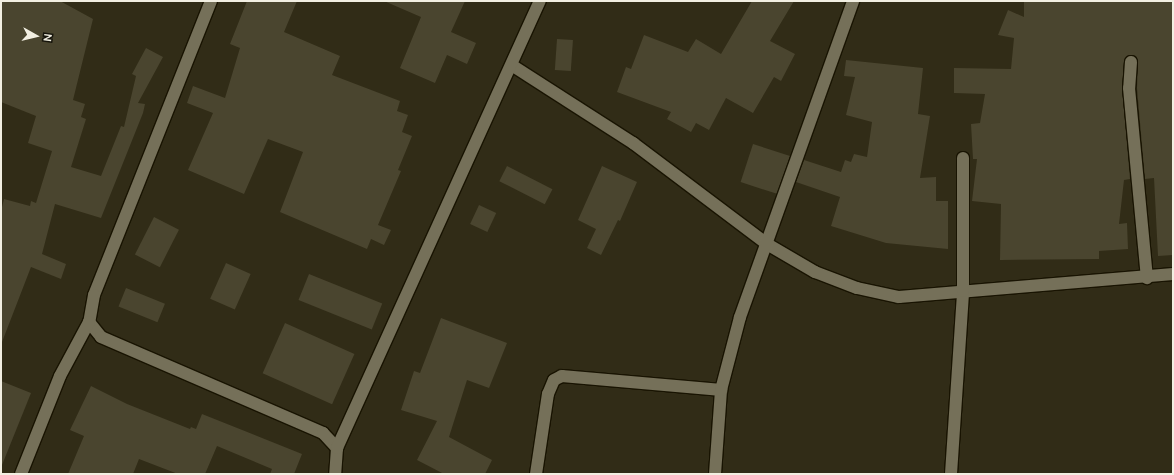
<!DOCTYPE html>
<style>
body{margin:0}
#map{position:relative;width:1174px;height:475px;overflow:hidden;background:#312c17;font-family:Ubuntu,sans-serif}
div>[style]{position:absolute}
.building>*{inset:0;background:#4a452f;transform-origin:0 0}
.roads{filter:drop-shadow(1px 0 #191402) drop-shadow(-1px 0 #191402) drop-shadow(0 1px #191402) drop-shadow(0 -1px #191402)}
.minor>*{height:12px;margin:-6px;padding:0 6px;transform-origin:6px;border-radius:6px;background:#757059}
span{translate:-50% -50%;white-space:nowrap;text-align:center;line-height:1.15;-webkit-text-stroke:4px #16140b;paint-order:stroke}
.frame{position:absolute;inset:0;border:2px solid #f2efe2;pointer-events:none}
.north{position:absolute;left:16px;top:16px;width:40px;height:40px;-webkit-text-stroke:3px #16140b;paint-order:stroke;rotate:98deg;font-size:11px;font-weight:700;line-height:16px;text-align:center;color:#f2efe2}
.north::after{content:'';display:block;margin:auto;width:14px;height:18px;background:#f2efe2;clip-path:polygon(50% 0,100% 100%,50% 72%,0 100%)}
</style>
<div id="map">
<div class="building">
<i style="clip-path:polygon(1px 1px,60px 1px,93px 19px,73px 100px,85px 104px,81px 117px,86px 119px,71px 167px,101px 176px,121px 126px,124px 127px,136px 76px,132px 74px,146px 48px,163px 57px,138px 103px,145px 104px,143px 113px,101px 218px,55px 204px,42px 254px,66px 264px,61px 279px,31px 267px,2px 342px,1px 211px,4px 199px,30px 206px,31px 201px,36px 203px,52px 151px,28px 143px,36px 116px,1px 102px)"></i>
<i style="clip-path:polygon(247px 1px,297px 1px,284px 32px,340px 56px,332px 75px,400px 101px,397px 111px,408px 115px,402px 132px,412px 136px,398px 170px,401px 171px,378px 225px,391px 230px,384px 245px,371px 239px,367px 249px,280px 212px,303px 152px,268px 139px,244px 194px,188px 170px,213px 113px,187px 103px,193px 86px,225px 98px,240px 48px,230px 44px)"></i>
<i style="clip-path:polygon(384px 1px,465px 1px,451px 32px,476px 43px,467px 64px,447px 55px,435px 83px,400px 68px,421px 17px)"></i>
<i style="clip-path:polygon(752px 1px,794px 1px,770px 41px,795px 54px,781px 81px,774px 77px,753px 113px,726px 98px,709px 130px,696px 123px,691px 132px,667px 119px,671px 112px,617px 92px,626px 67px,631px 69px,644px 35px,688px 52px,696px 39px,721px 54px)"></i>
<i style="clip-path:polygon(1024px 1px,1173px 1px,1173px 255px,1158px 256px,1154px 178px,1145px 179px,1137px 88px,1138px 62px,1136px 56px,1131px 55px,1124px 61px,1122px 87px,1130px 179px,1124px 180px,1119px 224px,1127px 223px,1128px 249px,1099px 251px,1099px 259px,1000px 260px,1001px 204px,972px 201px,977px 159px,973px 159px,971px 124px,980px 123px,985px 94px,954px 93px,954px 68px,1011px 69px,1014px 38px,998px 35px,1008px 10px,1024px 17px)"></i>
<i style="left:557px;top:39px;width:16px;height:31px;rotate:4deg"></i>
<i style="clip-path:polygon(846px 60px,923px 68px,918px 114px,930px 116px,920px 178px,936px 177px,936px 201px,948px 201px,948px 249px,886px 243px,831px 226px,840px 197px,796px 182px,804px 160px,841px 172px,845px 160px,851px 162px,854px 154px,867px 157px,872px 122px,846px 115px,855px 77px,844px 76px)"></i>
<i style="left:753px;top:144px;width:39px;height:40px;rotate:18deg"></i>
<i style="left:507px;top:166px;width:51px;height:17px;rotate:27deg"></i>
<i style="clip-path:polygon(602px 166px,637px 182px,620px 221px,618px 220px,601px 255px,587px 248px,596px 229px,578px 220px)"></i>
<i style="left:479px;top:205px;width:19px;height:21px;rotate:25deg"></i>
<i style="left:154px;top:217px;width:28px;height:42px;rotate:27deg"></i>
<i style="left:226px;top:263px;width:27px;height:39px;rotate:24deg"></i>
<i style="left:309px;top:274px;width:79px;height:28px;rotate:22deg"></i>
<i style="left:126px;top:288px;width:42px;height:20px;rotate:22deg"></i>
<i style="clip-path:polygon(441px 318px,507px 343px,489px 388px,467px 380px,449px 437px,492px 460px,485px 474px,444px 474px,417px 460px,437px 421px,401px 410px,414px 371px,420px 373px)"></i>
<i style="left:285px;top:323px;width:76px;height:55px;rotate:24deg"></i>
<i style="clip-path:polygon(1px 381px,31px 393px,2px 465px,1px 465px)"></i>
<i style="clip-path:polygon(91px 386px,127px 404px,190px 429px,191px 427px,196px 429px,202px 414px,302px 454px,294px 474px,270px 474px,272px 469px,217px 446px,205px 474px,178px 474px,139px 459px,133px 474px,68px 474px,84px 436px,70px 430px)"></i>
</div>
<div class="roads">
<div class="minor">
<i style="left:211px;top:1px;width:316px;rotate:111.7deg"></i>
<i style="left:94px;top:295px;width:27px;rotate:100deg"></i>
<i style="left:89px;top:322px;width:19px;rotate:51deg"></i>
<i style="left:101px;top:337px;width:242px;rotate:23.4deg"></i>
<i style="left:323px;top:433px;width:21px;rotate:47deg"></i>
<i style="left:337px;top:448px;width:26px;rotate:94deg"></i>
<i style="left:1131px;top:62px;width:26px;rotate:94deg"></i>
<i style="left:1129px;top:88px;width:191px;rotate:84.6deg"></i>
<i style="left:513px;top:66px;width:143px;rotate:32.7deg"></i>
<i style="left:633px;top:143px;width:168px;rotate:37deg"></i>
<i style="left:767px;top:244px;width:56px;rotate:30.3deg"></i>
<i style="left:815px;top:272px;width:45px;rotate:20.9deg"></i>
<i style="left:857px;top:288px;width:43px;rotate:12.1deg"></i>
<i style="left:899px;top:297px;width:275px;rotate:-4.8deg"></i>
<i style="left:337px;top:448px;width:491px;rotate:-65.6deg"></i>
<i style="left:21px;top:474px;width:105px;rotate:-68.3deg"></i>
<i style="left:60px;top:376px;width:61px;rotate:-61.8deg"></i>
<i style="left:536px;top:474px;width:81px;rotate:-81.5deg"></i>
<i style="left:548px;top:394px;width:15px;rotate:-67deg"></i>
<i style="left:554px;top:380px;width:9px;rotate:-27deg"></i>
<i style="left:562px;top:376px;width:160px;rotate:5deg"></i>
<i style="left:715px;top:474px;width:84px;rotate:-85.9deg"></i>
<i style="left:721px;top:390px;width:75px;rotate:-75.4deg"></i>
<i style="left:740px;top:317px;width:336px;rotate:-70.3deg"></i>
<i style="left:951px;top:474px;width:183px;rotate:-86.2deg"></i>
<i style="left:963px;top:291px;width:133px;rotate:-90deg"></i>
</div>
</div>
<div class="frame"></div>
<div class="north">N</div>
</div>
